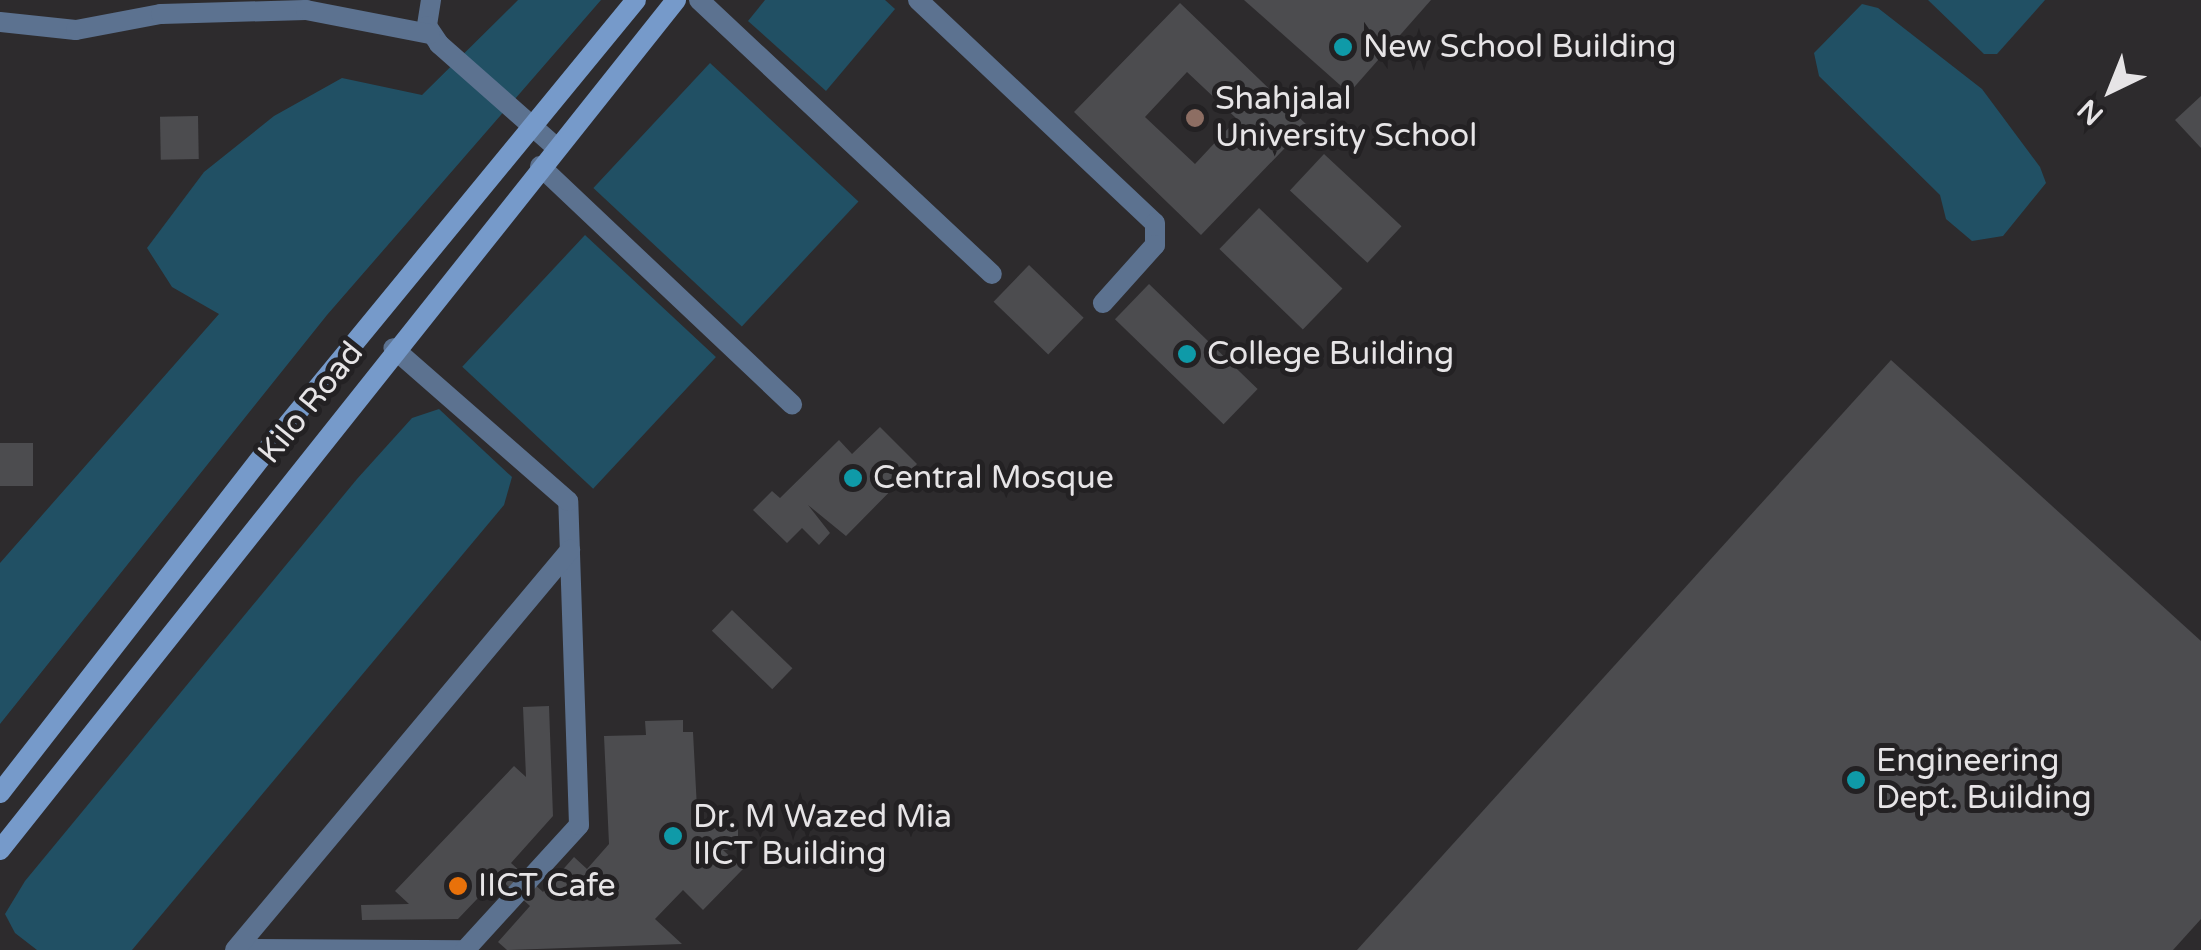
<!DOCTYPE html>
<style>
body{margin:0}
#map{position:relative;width:2201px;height:950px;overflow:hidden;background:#2d2b2d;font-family:"Varela Round",sans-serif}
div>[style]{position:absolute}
.water>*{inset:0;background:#215064;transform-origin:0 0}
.building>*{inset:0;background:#4c4c4f;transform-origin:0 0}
.lane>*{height:20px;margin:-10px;padding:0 10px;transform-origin:10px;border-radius:10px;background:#5c7290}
.street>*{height:20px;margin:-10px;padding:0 10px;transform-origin:10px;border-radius:10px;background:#5c7290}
.secondary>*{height:20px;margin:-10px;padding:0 10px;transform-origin:10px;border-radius:10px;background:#769aca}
.dots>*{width:28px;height:28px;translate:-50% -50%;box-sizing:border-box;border:5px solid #232123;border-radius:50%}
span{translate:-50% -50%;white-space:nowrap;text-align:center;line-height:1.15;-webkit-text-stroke:10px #232123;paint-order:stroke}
.poi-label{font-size:32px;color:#e6e4e6}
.left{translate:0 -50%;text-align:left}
.street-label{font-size:32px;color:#e6e4e6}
.north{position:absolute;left:2061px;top:40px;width:100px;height:100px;-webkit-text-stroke:8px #232123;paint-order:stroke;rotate:223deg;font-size:28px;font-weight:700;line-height:40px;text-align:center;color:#e6e4e6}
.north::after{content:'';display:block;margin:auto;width:35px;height:45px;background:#e6e4e6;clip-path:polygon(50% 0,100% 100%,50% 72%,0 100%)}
</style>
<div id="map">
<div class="water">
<i style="clip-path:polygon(518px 0,601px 0,327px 315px,0 724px,0 563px,219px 314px,172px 287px,147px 248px,204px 172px,274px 116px,342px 78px,422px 95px)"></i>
<i style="clip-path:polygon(765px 0,885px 0,895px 9px,826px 91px,748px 21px)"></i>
<i style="clip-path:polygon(1928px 0,2045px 0,1997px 54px,1984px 54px)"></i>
<i style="clip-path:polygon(1862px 4px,1878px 8px,1982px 89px,2040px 167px,2046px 183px,2003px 236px,1972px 241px,1946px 219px,1940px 195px,1819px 76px,1814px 53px)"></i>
<i style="left:710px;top:63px;width:203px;height:171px;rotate:43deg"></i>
<i style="left:585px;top:235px;width:179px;height:180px;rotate:43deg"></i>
<i style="clip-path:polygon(439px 409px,512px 477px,504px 505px,132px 950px,37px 950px,15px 933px,5px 914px,25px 881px,357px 479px,412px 418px)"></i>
</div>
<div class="building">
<i style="clip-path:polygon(1244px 0,1431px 0,1349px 93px)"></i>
<i style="clip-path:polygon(evenodd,1180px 3px,1307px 125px,1201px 235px,1074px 112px,1180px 3px,1187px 72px,1237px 119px,1195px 164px,1145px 117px,1187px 72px)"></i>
<i style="clip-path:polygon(2201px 96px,2201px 148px,2175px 120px)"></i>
<i style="left:198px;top:116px;width:43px;height:38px;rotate:89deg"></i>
<i style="left:1324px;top:154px;width:106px;height:50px;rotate:43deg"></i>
<i style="left:1259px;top:208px;width:116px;height:57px;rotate:44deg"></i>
<i style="left:1029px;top:265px;width:76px;height:51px;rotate:44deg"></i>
<i style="left:1149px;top:284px;width:151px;height:49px;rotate:44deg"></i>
<i style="clip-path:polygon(1891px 360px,2201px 641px,2201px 919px,2173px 950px,1357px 950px)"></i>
<i style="clip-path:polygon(880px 427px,917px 464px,846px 536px,808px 505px,830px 533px,819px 545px,802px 528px,787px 543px,753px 510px,772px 491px,780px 498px,839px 440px,852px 454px)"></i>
<i style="left:0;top:443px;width:33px;height:43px"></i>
<i style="left:732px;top:610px;width:84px;height:29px;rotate:44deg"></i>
<i style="clip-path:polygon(549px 706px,553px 816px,511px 863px,543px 892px,574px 857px,587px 869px,609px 844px,604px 736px,646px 735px,645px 721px,683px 720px,683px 732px,693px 732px,698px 828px,738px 827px,738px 849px,723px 850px,743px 869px,703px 910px,683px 890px,655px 919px,682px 944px,507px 950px,498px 942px,530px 906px,498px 877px,458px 919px,362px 920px,361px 905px,409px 904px,395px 891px,514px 766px,526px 777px,523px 707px)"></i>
</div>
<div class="lane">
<i style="left:431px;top:0;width:26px;rotate:99deg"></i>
<i style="left:427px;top:26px;width:22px;rotate:56deg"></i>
<i style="left:439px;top:44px;width:156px;rotate:41.4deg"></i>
<i style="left:699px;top:0;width:401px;rotate:43.1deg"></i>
<i style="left:918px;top:0;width:325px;rotate:43.3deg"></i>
<i style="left:1155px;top:223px;width:22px;rotate:90deg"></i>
<i style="left:1155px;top:245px;width:78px;rotate:131.9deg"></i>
<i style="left:540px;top:166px;width:347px;rotate:43.4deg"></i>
<i style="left:237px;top:949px;width:228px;rotate:0.3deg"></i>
<i style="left:465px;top:950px;width:169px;rotate:-47.6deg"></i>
<i style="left:579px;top:825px;width:324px;rotate:-91.9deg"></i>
<i style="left:568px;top:501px;width:232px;rotate:-138.8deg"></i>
<i style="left:235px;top:950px;width:522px;rotate:-50.05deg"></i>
</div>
<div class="street">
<i style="left:0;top:22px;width:76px;rotate:6deg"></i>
<i style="left:76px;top:30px;width:86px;rotate:-10.7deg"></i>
<i style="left:161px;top:14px;width:145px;rotate:-1.6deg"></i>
<i style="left:306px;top:10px;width:126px;rotate:11deg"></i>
</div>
<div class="secondary">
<i style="left:0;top:793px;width:452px;rotate:-52.1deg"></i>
<i style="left:278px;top:436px;width:564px;rotate:-50.61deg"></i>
<i style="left:0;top:850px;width:1086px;rotate:-51.5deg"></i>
</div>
<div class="dots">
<i style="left:1343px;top:47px;background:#0f9aa8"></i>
<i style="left:1195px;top:118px;background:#8d6e63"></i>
<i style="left:1187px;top:354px;background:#0f9aa8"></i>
<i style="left:853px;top:478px;background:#0f9aa8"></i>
<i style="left:1856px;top:780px;background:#0f9aa8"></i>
<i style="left:673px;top:836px;background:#0f9aa8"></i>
<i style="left:458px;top:886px;background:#e8710a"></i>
</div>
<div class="poi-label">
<span class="left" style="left:1363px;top:47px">New School Building</span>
<span class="left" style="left:1215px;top:118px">Shahjalal<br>University School</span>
<span class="left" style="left:1207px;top:354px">College Building</span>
<span class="left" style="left:873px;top:478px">Central Mosque</span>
<span class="left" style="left:1876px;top:780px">Engineering<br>Dept. Building</span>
<span class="left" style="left:693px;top:836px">Dr. M Wazed Mia<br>IICT Building</span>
<span class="left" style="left:478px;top:886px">IICT Cafe</span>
</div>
<div class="street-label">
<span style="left:311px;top:403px;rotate:-51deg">Kilo Road</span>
</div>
<div class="north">N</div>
</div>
